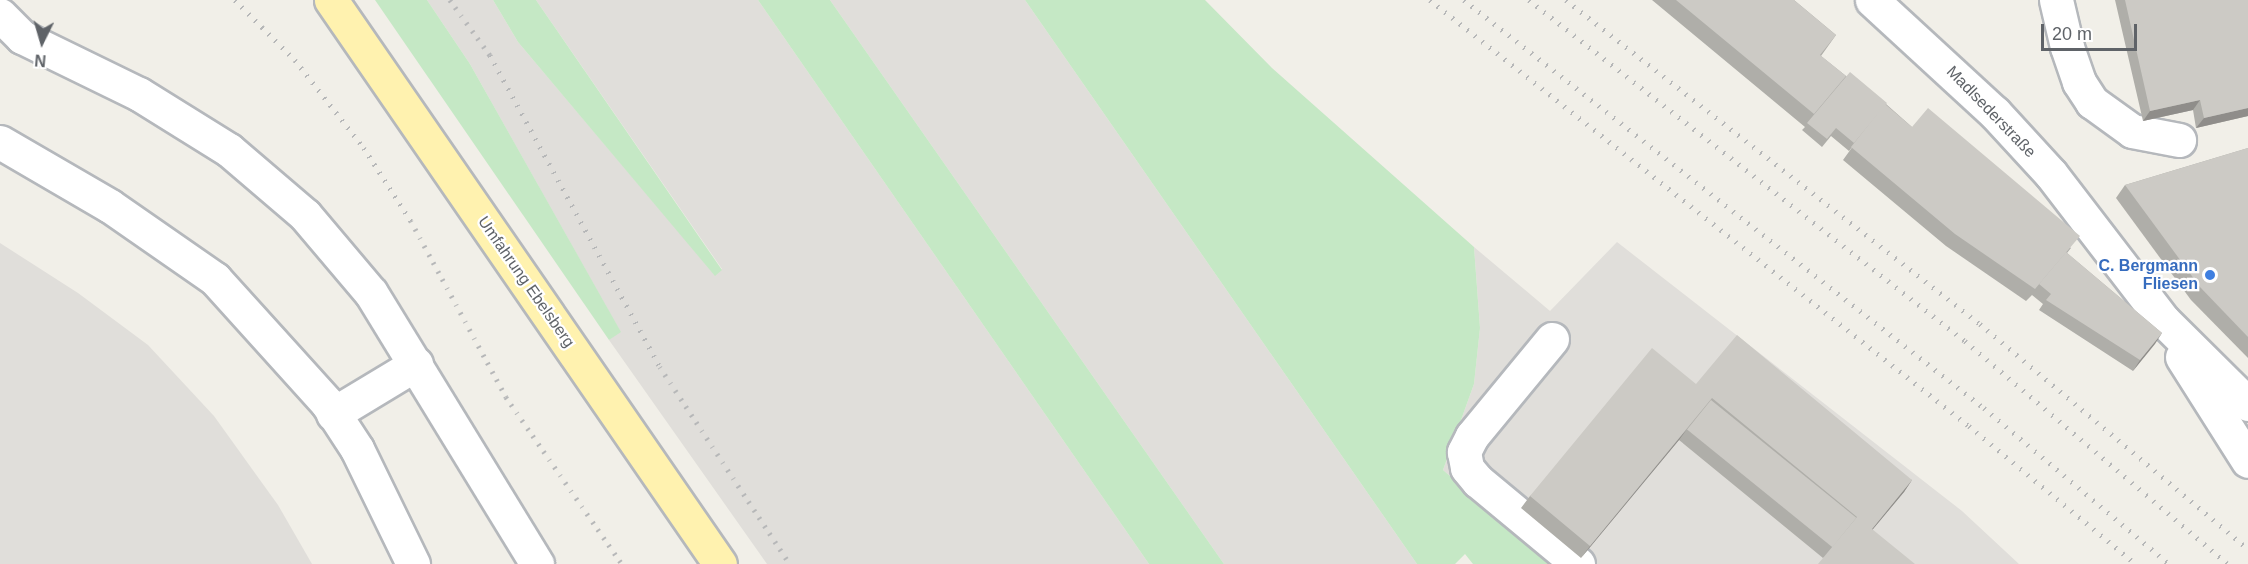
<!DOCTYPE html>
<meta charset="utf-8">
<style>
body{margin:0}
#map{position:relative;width:2248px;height:564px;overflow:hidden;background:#f1efe8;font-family:Helvetica,sans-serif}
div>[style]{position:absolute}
.industrial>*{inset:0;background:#e0deda}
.green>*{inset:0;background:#c5e8c5}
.roads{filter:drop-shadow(2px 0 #b5b8bc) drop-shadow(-2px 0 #b5b8bc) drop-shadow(0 2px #b5b8bc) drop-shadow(0 -2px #b5b8bc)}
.minor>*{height:33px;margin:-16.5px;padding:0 16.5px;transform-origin:16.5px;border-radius:16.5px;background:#fff}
.major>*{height:33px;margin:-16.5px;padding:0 16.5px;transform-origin:16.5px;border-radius:16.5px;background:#fff2af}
.rail>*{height:4.5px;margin-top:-2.25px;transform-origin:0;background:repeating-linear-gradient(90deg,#b6b7b8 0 1.5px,transparent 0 9.5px)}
.wall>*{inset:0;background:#afaea9}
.shaded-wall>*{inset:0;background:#8f8d8a}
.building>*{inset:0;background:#cccac5;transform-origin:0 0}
.dots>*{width:16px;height:16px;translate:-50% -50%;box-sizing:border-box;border:3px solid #fff;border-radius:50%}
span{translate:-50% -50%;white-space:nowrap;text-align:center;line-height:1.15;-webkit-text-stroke:4.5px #fff;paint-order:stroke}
.street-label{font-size:16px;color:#5f6368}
.shop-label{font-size:16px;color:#366cbe;font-weight:700}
.right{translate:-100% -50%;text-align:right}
.north{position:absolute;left:12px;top:12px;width:60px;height:60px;-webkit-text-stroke:4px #fff;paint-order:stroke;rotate:185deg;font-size:16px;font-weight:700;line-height:24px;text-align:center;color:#5f6368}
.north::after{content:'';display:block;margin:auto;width:21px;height:27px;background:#5f6368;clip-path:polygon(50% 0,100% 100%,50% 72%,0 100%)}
.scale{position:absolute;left:2041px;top:24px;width:96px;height:27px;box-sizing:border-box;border:3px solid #5f6368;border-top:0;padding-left:8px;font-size:18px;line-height:21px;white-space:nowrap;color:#5f6368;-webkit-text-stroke:4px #fff;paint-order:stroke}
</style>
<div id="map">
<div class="industrial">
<i style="clip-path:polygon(427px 0,493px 0,518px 42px,715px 275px,722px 269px,536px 0,758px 0,1149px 564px,767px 564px,609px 340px,620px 331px,470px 64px)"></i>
<i style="clip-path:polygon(830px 0,1025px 0,1417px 564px,1224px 564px)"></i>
<i style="clip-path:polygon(1617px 242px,1962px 511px,2019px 564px,1552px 564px,1443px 470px,1474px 384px,1480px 328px,1474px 247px,1550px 311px)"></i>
<i style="clip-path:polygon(0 243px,78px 293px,148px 345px,214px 416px,278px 505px,312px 564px,0 564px)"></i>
</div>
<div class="green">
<i style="clip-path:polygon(375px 0,427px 0,470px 64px,621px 332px,609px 340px)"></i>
<i style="clip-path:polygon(493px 0,536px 0,722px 270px,715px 276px,518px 42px)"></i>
<i style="clip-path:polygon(758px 0,830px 0,1224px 564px,1149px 564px)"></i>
<i style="clip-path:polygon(1025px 0,1205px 0,1272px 68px,1474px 247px,1480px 328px,1474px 384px,1443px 470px,1552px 564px,1473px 564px,1465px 554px,1455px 564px,1417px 564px)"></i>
</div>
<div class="roads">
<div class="minor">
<i style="left:1872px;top:0;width:166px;rotate:42.6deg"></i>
<i style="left:1994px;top:112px;width:84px;rotate:47.4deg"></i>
<i style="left:2051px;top:174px;width:185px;rotate:52.5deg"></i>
<i style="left:2164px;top:321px;width:118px;rotate:44.7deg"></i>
<i style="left:2056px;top:0;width:48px;rotate:76.8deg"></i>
<i style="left:2067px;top:47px;width:37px;rotate:71deg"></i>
<i style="left:2079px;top:82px;width:24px;rotate:57deg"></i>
<i style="left:2092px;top:102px;width:49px;rotate:35.9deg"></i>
<i style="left:2132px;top:131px;width:48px;rotate:10.8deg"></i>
<i style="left:0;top:15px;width:31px;rotate:45deg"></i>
<i style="left:22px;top:37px;width:130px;rotate:26deg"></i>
<i style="left:139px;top:94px;width:106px;rotate:31.9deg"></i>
<i style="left:229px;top:150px;width:100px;rotate:40.5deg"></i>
<i style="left:305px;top:215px;width:102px;rotate:49.8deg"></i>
<i style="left:371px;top:293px;width:318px;rotate:58.5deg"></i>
<i style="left:0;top:142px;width:127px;rotate:30.2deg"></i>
<i style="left:110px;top:206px;width:128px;rotate:34.8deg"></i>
<i style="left:215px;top:279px;width:167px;rotate:47.9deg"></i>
<i style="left:327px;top:403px;width:55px;rotate:56.9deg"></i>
<i style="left:357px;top:449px;width:128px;rotate:64deg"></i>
<i style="left:1552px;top:339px;width:126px;rotate:129.5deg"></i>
<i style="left:1472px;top:436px;width:18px;rotate:117deg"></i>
<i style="left:1464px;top:452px;width:16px;rotate:79deg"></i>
<i style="left:1467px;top:468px;width:17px;rotate:50deg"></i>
<i style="left:1478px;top:481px;width:130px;rotate:39.7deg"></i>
<i style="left:2182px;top:357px;width:123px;rotate:57.6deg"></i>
<i style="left:333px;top:414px;width:97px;rotate:-31.1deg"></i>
</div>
<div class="major">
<i style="left:331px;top:0;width:685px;rotate:55.41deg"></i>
</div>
</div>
<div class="rail">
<i style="left:235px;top:0;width:85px;rotate:45deg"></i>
<i style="left:295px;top:60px;width:112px;rotate:51.9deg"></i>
<i style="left:364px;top:148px;width:87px;rotate:57.2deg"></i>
<i style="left:411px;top:221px;width:200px;rotate:61.6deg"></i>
<i style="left:506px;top:397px;width:203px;rotate:55.2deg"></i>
<i style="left:450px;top:0;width:68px;rotate:54deg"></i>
<i style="left:490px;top:55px;width:355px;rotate:61.4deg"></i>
<i style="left:660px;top:367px;width:236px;rotate:56.6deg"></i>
<i style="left:1430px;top:0;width:687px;rotate:38.32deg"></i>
<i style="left:1969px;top:426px;width:217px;rotate:39.6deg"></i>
<i style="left:1464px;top:0;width:661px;rotate:38.12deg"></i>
<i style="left:1984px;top:408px;width:242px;rotate:40.1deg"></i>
<i style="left:1529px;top:0;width:554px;rotate:38.03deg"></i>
<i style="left:1965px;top:341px;width:345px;rotate:40.3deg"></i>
<i style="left:1566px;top:0;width:526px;rotate:38.05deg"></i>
<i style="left:1980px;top:324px;width:350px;rotate:40deg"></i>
</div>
<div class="wall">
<i style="clip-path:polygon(1652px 0,1794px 0,1836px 35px,1821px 56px,1846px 76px,1886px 104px,1912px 127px,2071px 248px,2067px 253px,2162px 333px,2133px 371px,2039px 310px,2043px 304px,2032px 295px,2026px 301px,1946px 246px,1843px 160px,1856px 142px,1849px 151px,1831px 136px,1822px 147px,1802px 130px,1805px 127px)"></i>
<i style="clip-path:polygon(2115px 0,2248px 0,2248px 116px,2196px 128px,2193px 110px,2143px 121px)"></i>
<i style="clip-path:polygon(2248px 148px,2248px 358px,2191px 300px,2116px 198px,2125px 185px)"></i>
<i style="clip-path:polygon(1696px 384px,1912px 480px,1904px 492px,1873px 529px,1823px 558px,1679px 440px,1581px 558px,1521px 508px,1530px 496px)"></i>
</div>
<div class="shaded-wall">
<i style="clip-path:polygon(2200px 100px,2193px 110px,2143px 121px,2150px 111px)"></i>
<i style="clip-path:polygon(2248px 108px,2248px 116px,2196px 128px,2204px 118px)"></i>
<i style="clip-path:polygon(2162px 333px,2155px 344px,2133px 371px,2140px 360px)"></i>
<i style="clip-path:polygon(1687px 429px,1679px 440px,1581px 558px,1590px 546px)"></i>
<i style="clip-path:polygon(1912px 480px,1904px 492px,1863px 541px,1872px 529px)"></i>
</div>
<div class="building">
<i style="clip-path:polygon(1676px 0,1794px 0,1836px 35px,1820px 55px,1846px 76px,1814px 114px)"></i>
<i style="clip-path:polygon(2125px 0,2248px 0,2248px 108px,2204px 118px,2200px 100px,2150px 111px)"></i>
<i style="clip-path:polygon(1850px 72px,1887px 103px,1854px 143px,1836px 128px,1827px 139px,1807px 123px)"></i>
<i style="clip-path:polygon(1885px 104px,1912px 127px,1928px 108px,2080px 236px,2035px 289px,1955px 234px,1851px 147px)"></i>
<i style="clip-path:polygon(2248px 148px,2248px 337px,2200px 287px,2125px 185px)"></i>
<i style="clip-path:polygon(2066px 252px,2162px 333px,2140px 360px,2046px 300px,2051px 294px,2039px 284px)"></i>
<i style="clip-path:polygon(1737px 335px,1912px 480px,1872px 529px,1915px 564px,1818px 564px,1857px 517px,1712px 398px,1590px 546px,1530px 496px,1652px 348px,1696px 384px)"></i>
<i style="left:1711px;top:400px;width:187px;height:38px;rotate:39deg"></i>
</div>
<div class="dots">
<i style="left:2210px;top:275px;background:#3f7fe0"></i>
</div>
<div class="street-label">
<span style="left:1991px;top:112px;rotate:46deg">Madlsederstraße</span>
<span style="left:526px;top:282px;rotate:55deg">Umfahrung Ebelsberg</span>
</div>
<div class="shop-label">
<span class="right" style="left:2198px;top:275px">C. Bergmann<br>Fliesen</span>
</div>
<div class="north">N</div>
<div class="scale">20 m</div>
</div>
